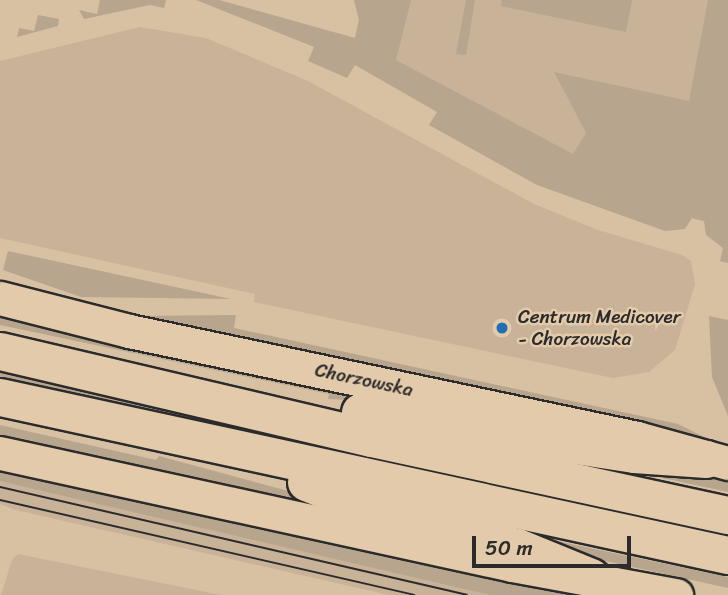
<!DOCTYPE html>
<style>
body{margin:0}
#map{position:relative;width:728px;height:595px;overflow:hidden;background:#d8c0a3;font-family:Sriracha,sans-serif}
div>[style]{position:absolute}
.built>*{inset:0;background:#c8b298}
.green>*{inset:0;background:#b8a58d;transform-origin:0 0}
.roads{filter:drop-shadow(2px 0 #2b2b2b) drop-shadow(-2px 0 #2b2b2b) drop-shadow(0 2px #2b2b2b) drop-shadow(0 -2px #2b2b2b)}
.secondary>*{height:33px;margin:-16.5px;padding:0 16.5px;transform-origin:16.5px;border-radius:16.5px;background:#e3caab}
.primary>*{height:37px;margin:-18.5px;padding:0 18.5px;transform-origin:18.5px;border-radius:18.5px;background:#e3caab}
.tram>*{height:2px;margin:-1px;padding:0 1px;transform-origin:1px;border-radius:1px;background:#2b2b2b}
.dots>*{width:19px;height:19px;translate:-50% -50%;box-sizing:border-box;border:4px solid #e3caab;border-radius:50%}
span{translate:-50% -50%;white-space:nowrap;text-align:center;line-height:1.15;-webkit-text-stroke:5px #e3caab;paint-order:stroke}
.poi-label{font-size:19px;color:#2b2b2b}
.left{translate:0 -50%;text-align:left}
.street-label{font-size:19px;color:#2b2b2b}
.scale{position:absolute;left:472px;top:536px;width:159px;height:32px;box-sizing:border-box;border:4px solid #2b2b2b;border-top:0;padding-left:9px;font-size:21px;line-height:24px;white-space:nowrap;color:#2b2b2b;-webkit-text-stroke:5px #e3caab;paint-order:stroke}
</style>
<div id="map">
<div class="built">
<i style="clip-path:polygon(354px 0,728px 0,728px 208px,724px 227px,691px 218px,355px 38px,359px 20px)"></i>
<i style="clip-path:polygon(140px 27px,206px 38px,308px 81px,534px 204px,598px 230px,682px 255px,691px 261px,695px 284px,675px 350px,649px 372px,613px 378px,254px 302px,255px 294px,0 238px,0 61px)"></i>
<i style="clip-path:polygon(0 481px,291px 545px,490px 595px,389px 595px,16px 510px,0 504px)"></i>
<i style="clip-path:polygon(18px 554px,221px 595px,1px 595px,12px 560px)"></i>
</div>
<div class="green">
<i style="clip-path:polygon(100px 0,166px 0,164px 8px,150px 5px,84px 19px,79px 10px,97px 14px)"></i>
<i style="clip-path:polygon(196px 0,219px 0,355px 38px,359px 20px,354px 0,411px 0,396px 60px,573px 154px,586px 133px,554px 72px,689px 101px,708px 0,728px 0,728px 263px,720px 261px,723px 248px,706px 235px,704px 221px,692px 218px,685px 229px,665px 231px,537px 185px,429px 125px,437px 112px,355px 65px,347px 78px,308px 61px,314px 47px)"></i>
<i style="clip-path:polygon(466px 0,475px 0,466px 55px,456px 54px)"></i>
<i style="clip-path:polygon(502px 0,632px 0,626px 32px,501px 6px)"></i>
<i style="clip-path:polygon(38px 15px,59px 19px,58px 26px,17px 37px,19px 28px,34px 31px)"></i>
<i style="clip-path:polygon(8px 251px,87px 268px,231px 299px,81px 297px,3px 270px)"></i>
<i style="clip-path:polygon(0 315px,404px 402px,328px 399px,329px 394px,0 325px)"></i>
<i style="clip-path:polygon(236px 315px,234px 328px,678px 424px,714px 442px,131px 316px)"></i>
<i style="clip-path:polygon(709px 316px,728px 320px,728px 416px,712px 377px)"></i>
<i style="left:0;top:370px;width:745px;height:12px;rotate:12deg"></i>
<i style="clip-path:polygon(0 425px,156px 460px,159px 456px,410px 524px,0 442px)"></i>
<i style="clip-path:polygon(522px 448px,663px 467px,728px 481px,728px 492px)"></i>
<i style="clip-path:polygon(0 465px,596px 595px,490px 595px,0 481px)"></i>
<i style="clip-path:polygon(505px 530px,728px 577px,728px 588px,592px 558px)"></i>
</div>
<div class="roads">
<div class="secondary">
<i style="left:0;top:298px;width:133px;rotate:14.3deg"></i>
<i style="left:129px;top:331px;width:519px;rotate:11.89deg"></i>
<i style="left:637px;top:438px;width:94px;rotate:15.4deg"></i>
<i style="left:0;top:453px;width:524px;rotate:12.34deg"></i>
<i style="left:512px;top:565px;width:167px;rotate:10.4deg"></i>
</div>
<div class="primary">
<i style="left:0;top:351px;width:381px;rotate:13.2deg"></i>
<i style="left:371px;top:438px;width:365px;rotate:12.2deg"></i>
<i style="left:0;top:397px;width:745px;rotate:12.25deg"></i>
<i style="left:360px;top:412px;width:277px;rotate:8.7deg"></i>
<i style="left:634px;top:454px;width:72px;rotate:4deg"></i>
<i style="left:306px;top:482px;width:65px;rotate:21.8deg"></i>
<i style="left:366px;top:506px;width:156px;rotate:15.2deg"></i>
<i style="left:517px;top:547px;width:80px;rotate:22.1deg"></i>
</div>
</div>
<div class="tram">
<i style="left:0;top:487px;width:479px;rotate:13deg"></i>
<i style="left:0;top:500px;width:425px;rotate:12.9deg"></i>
</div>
<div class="dots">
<i style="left:502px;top:328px;background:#1f6fb2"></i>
</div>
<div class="poi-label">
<span class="left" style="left:518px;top:328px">Centrum Medicover<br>- Chorzowska</span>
</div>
<div class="street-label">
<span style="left:364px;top:380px;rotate:12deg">Chorzowska</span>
</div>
<div class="scale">50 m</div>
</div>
